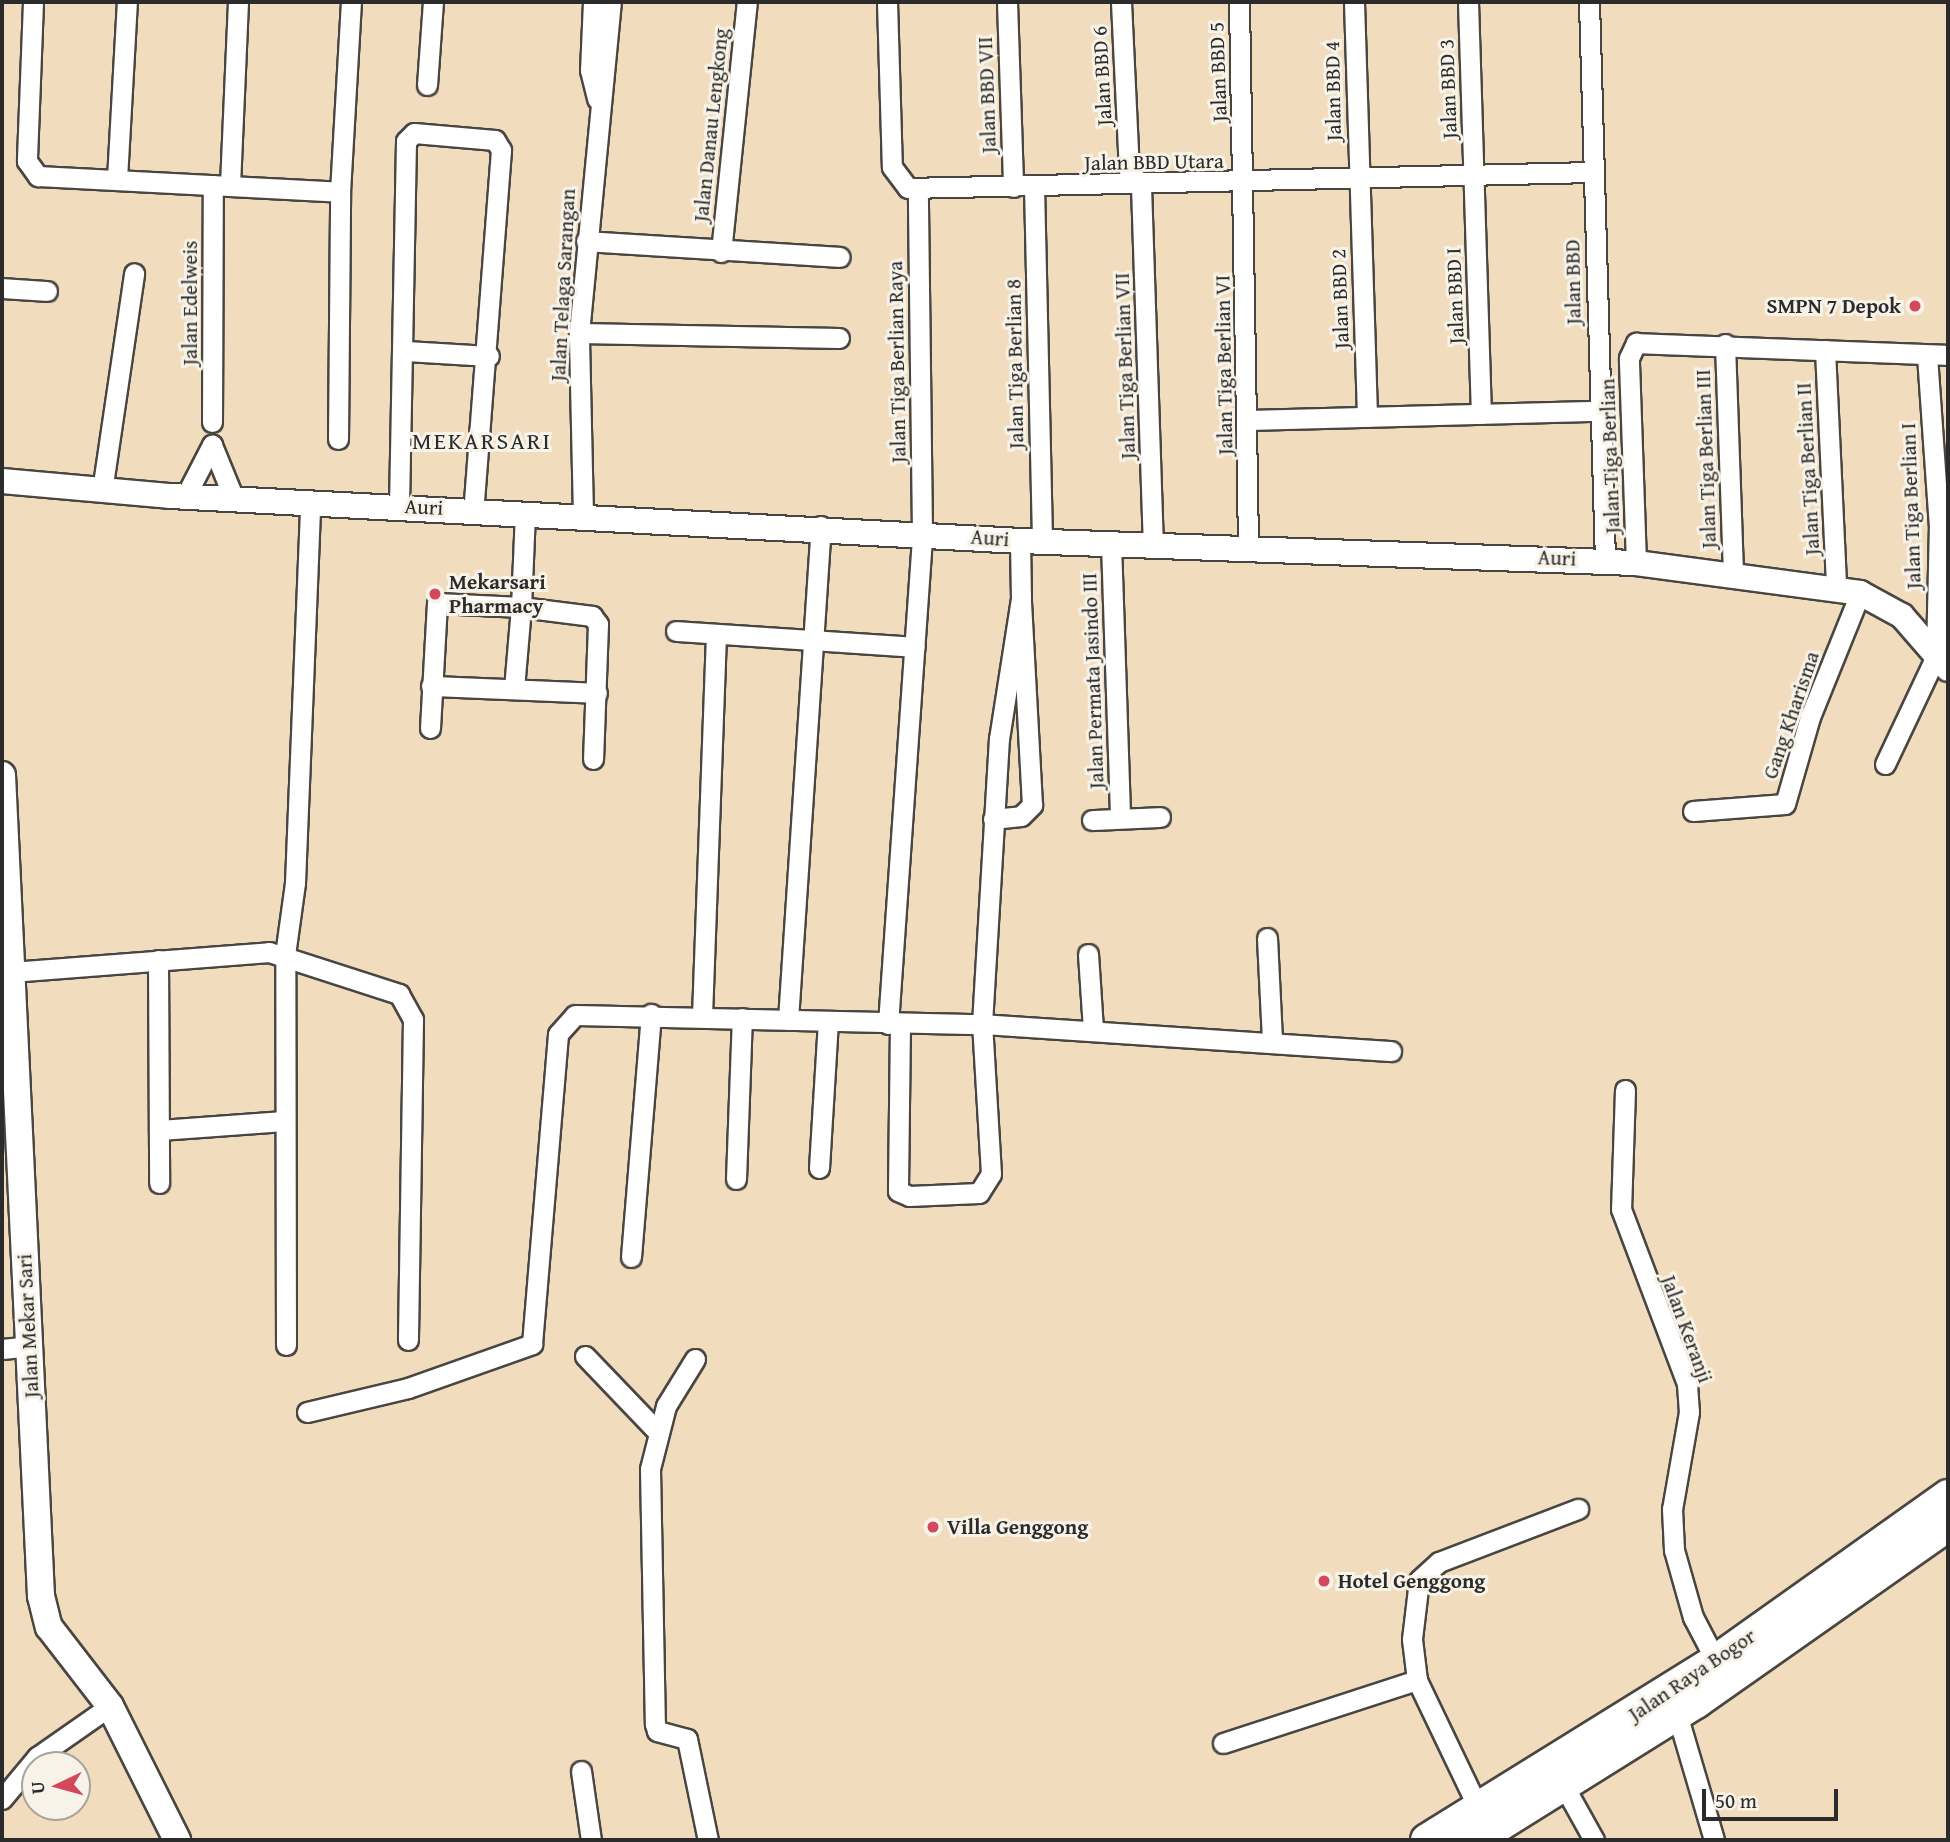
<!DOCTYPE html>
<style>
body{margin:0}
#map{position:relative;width:1950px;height:1842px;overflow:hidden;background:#f2dcbe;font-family:"Gentium Book Plus",serif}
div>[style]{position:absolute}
.roads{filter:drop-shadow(2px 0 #494641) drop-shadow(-2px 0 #494641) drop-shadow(0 2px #494641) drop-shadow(0 -2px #494641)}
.minor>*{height:19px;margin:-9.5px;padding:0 9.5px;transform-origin:9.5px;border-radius:9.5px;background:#fff}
.tertiary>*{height:24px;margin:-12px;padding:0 12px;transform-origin:12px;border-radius:12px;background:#fff}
.secondary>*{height:26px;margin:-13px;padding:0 13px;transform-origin:13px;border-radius:13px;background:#fff}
.trunk>*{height:32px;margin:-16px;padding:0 16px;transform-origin:16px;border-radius:16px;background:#fff}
.dots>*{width:19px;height:19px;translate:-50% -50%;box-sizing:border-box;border:4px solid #f7f3e8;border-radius:50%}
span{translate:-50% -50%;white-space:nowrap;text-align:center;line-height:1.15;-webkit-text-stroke:6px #f7f3e8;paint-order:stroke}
.street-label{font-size:21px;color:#2b2b2b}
.poi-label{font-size:21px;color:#2b2b2b;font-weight:700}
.right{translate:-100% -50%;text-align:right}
.left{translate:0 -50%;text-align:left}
.quarter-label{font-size:24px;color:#2b2b2b;letter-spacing:2px}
.frame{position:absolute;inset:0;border:4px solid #2b2b2b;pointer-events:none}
.north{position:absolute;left:21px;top:1751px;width:70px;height:70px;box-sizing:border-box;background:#f7f3e8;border:2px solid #a5a39c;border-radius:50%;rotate:265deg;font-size:19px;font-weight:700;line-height:28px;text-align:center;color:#2b2b2b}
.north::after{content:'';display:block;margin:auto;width:24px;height:32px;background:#d1495b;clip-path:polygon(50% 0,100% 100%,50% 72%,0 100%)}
.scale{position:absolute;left:1702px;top:1789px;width:136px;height:32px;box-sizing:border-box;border:4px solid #2b2b2b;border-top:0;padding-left:9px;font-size:21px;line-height:24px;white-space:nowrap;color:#2b2b2b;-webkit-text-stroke:5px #f7f3e8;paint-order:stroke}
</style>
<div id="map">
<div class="roads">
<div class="minor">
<i style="left:33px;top:2px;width:159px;rotate:92.2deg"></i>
<i style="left:27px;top:161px;width:19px;rotate:54deg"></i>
<i style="left:38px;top:176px;width:302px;rotate:3deg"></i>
<i style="left:593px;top:2px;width:68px;rotate:92.5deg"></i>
<i style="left:590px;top:70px;width:30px;rotate:76deg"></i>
<i style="left:887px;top:2px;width:165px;rotate:88.3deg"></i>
<i style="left:892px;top:167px;width:26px;rotate:53deg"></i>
<i style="left:908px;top:188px;width:685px;rotate:-1.34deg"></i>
<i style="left:1007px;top:2px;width:185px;rotate:88.1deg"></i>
<i style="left:1121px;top:2px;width:168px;rotate:87.3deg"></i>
<i style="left:1129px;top:170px;width:20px;rotate:53deg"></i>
<i style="left:1141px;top:186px;width:358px;rotate:88.1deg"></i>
<i style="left:1239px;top:2px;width:544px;rotate:89.05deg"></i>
<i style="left:1354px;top:2px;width:415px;rotate:88.2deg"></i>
<i style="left:1468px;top:2px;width:412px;rotate:88.2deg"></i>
<i style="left:1589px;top:2px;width:558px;rotate:88.36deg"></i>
<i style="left:427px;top:85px;width:83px;rotate:-85.9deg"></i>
<i style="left:117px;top:179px;width:177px;rotate:-86.8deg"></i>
<i style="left:230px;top:185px;width:183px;rotate:-87.5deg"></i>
<i style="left:1034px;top:186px;width:355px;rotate:88.7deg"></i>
<i style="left:586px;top:241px;width:254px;rotate:3.6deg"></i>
<i style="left:721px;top:252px;width:251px;rotate:-84.1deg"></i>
<i style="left:2px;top:288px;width:45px;rotate:3.8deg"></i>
<i style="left:579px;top:333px;width:260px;rotate:1.1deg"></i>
<i style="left:1725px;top:344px;width:229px;rotate:88deg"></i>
<i style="left:1825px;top:350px;width:236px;rotate:87.3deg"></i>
<i style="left:406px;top:351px;width:83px;rotate:3.4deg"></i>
<i style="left:1248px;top:420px;width:351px;rotate:-1.5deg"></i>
<i style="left:212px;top:422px;width:237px;rotate:-89.8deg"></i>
<i style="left:338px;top:439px;width:247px;rotate:-89.5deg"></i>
<i style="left:340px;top:192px;width:190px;rotate:-86.7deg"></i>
<i style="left:212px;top:445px;width:58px;rotate:67.8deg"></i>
<i style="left:102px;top:491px;width:220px;rotate:-81.6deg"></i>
<i style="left:185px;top:497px;width:59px;rotate:-62.6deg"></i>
<i style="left:399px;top:506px;width:365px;rotate:-88.9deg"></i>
<i style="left:406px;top:141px;width:11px;rotate:-45deg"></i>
<i style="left:414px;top:133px;width:81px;rotate:4.9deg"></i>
<i style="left:495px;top:140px;width:12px;rotate:59deg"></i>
<i style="left:501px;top:150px;width:361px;rotate:94.4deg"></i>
<i style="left:525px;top:512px;width:95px;rotate:92.4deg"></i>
<i style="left:521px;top:607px;width:72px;rotate:7.2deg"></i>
<i style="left:592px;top:616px;width:10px;rotate:53deg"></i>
<i style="left:598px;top:624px;width:135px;rotate:92.1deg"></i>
<i style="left:583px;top:515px;width:182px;rotate:-91.3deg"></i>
<i style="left:579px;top:333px;width:333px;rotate:-84.5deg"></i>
<i style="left:1111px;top:543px;width:274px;rotate:88.1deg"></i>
<i style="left:1636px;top:563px;width:205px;rotate:-92deg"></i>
<i style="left:1629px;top:358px;width:17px;rotate:-65deg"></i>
<i style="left:1636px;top:343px;width:312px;rotate:2.2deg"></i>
<i style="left:676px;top:631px;width:239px;rotate:3.8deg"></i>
<i style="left:431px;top:686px;width:166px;rotate:2.4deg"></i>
<i style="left:430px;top:728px;width:125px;rotate:-86.8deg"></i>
<i style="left:437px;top:603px;width:84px;rotate:2.7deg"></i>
<i style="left:521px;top:607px;width:81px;rotate:94.9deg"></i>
<i style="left:1885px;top:764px;width:119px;rotate:-64.7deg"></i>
<i style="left:1936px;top:656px;width:129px;rotate:-88.7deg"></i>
<i style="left:1939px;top:527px;width:172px;rotate:-94deg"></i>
<i style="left:1693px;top:811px;width:92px;rotate:-4.4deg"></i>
<i style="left:1785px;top:804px;width:91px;rotate:-74deg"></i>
<i style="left:1810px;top:717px;width:134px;rotate:-68deg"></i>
<i style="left:993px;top:819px;width:28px;rotate:-6deg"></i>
<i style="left:1021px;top:816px;width:16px;rotate:-45deg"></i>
<i style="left:1032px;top:805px;width:205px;rotate:-93.1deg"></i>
<i style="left:1092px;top:820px;width:68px;rotate:-2.5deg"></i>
<i style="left:1267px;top:938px;width:101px;rotate:87.2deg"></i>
<i style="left:1088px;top:954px;width:75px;rotate:86.2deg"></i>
<i style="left:158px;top:960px;width:223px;rotate:89.7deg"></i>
<i style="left:11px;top:972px;width:259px;rotate:-4.4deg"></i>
<i style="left:269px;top:952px;width:137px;rotate:17.9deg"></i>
<i style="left:399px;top:994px;width:29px;rotate:61deg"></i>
<i style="left:413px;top:1019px;width:321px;rotate:90.9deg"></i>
<i style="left:702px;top:1016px;width:382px;rotate:-87.9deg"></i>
<i style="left:788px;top:1020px;width:495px;rotate:-86.2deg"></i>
<i style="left:888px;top:1024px;width:492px;rotate:-86deg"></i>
<i style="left:922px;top:533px;width:343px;rotate:-90.7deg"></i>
<i style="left:900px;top:1024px;width:167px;rotate:90.7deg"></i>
<i style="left:898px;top:1191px;width:12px;rotate:24deg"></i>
<i style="left:909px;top:1196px;width:70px;rotate:-2.5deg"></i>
<i style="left:979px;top:1193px;width:22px;rotate:-58deg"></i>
<i style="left:991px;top:1174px;width:150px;rotate:-93.4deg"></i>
<i style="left:982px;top:1024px;width:286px;rotate:-86.6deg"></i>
<i style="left:999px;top:739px;width:143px;rotate:-81.1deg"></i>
<i style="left:1021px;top:598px;width:57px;rotate:-91deg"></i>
<i style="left:1625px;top:1090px;width:119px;rotate:91.9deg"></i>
<i style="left:1621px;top:1209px;width:187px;rotate:69.3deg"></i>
<i style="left:1687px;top:1384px;width:28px;rotate:86deg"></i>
<i style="left:1689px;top:1412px;width:98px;rotate:99.9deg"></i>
<i style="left:1672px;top:1509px;width:41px;rotate:87.2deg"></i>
<i style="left:1674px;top:1550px;width:70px;rotate:74.2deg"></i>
<i style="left:1693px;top:1617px;width:50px;rotate:62.4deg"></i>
<i style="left:159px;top:1130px;width:126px;rotate:-4.1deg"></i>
<i style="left:819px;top:1168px;width:146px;rotate:-86.5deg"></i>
<i style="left:736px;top:1179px;width:161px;rotate:-87.9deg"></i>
<i style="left:631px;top:1257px;width:244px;rotate:-85.3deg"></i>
<i style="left:286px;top:1345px;width:390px;rotate:-90.1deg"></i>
<i style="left:285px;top:955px;width:73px;rotate:-82.1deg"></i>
<i style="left:295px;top:883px;width:381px;rotate:-87.7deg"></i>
<i style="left:2px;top:1349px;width:27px;rotate:-6deg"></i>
<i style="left:585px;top:1356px;width:104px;rotate:46.2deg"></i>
<i style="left:695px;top:1359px;width:55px;rotate:121.7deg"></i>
<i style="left:666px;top:1406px;width:65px;rotate:104.3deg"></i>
<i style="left:650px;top:1469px;width:255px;rotate:88.9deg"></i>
<i style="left:655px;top:1724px;width:7px;rotate:74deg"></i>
<i style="left:657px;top:1731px;width:31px;rotate:15deg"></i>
<i style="left:687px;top:1739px;width:103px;rotate:78.3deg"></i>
<i style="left:307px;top:1412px;width:104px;rotate:-13.4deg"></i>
<i style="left:408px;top:1388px;width:132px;rotate:-19.5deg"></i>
<i style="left:532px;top:1344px;width:311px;rotate:-85.2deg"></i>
<i style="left:558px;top:1034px;width:25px;rotate:-48deg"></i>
<i style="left:575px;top:1015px;width:407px;rotate:1.3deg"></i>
<i style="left:982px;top:1024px;width:410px;rotate:3.8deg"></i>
<i style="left:1677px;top:1714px;width:131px;rotate:73.6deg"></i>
<i style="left:1223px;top:1743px;width:204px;rotate:-18deg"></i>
<i style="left:581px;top:1771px;width:70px;rotate:81.8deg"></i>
<i style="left:1565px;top:1788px;width:60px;rotate:60.9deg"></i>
<i style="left:2px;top:1799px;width:55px;rotate:-50.2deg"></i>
<i style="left:37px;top:1757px;width:89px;rotate:-34.9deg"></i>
<i style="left:1483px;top:1818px;width:153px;rotate:-115.6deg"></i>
<i style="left:1417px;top:1680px;width:41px;rotate:-97deg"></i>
<i style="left:1412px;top:1639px;width:59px;rotate:-83.2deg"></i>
<i style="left:1419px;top:1580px;width:27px;rotate:-42deg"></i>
<i style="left:1439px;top:1562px;width:149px;rotate:-20.9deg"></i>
</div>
<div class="tertiary">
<i style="left:2px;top:481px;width:170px;rotate:5.1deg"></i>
<i style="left:171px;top:496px;width:850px;rotate:3.03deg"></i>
<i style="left:1020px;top:541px;width:616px;rotate:2.05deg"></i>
<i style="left:1636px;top:563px;width:226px;rotate:7.6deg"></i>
<i style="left:1860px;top:593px;width:48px;rotate:28.7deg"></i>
<i style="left:1902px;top:616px;width:70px;rotate:49deg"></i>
</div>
<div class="secondary">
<i style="left:2px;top:775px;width:822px;rotate:87.28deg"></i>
<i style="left:41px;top:1596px;width:32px;rotate:76deg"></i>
<i style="left:49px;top:1627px;width:100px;rotate:52.3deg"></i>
<i style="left:110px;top:1706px;width:150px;rotate:63.4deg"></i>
</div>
<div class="trunk">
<i style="left:1427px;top:1840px;width:340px;rotate:-31.8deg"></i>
<i style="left:1716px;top:1661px;width:285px;rotate:-35.4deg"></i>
<i style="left:1475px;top:1840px;width:261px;rotate:-32deg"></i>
<i style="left:1696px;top:1702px;width:308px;rotate:-35.1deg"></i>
</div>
</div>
<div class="dots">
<i style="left:1915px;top:306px;background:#d1495b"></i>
<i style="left:435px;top:594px;background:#d1495b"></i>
<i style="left:933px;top:1527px;background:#d1495b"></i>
<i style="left:1324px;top:1581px;background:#d1495b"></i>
</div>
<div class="street-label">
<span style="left:1218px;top:72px;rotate:-92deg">Jalan BBD 5</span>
<span style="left:1102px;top:76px;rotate:-93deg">Jalan BBD 6</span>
<span style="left:1448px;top:89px;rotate:-92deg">Jalan BBD 3</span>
<span style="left:1333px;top:91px;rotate:-91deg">Jalan BBD 4</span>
<span style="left:987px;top:95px;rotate:-92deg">Jalan BBD VII</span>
<span style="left:711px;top:125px;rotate:-84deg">Jalan Danau Lengkong</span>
<span style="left:1154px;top:162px;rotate:-1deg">Jalan BBD Utara</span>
<span style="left:1573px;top:282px;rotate:-91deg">Jalan BBD</span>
<span style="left:563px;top:285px;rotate:-87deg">Jalan Telaga Sarangan</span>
<span style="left:1455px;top:296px;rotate:-92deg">Jalan BBD I</span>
<span style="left:1340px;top:299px;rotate:-92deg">Jalan BBD 2</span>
<span style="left:190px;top:303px;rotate:-90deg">Jalan Edelweis</span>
<span style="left:897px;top:362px;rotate:-91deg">Jalan Tiga Berlian Raya</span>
<span style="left:1015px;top:364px;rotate:-91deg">Jalan Tiga Berlian 8</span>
<span style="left:1224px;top:365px;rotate:-91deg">Jalan Tiga Berlian VI</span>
<span style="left:1125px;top:366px;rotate:-92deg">Jalan Tiga Berlian VII</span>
<span style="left:1610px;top:456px;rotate:-92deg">Jalan Tiga Berlian</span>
<span style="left:1706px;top:459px;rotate:-92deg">Jalan Tiga Berlian III</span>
<span style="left:1808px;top:469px;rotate:-93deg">Jalan Tiga Berlian II</span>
<span style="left:1911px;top:506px;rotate:-92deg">Jalan Tiga Berlian I</span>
<span style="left:424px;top:507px;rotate:3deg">Auri</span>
<span style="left:990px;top:538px;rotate:4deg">Auri</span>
<span style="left:1557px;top:558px;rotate:2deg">Auri</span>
<span style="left:1093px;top:681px;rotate:-92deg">Jalan Permata Jasindo III</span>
<span style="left:1791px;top:715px;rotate:-71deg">Gang Kharisma</span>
<span style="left:28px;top:1326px;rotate:-93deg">Jalan Mekar Sari</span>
<span style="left:1687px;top:1329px;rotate:70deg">Jalan Keranji</span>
<span style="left:1692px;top:1675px;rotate:-34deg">Jalan Raya Bogor</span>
</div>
<div class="poi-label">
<span class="right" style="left:1901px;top:306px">SMPN 7 Depok</span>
<span class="left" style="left:449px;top:594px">Mekarsari<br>Pharmacy</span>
<span class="left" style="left:947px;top:1527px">Villa Genggong</span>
<span class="left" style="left:1338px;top:1581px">Hotel Genggong</span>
</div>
<div class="quarter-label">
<span style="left:482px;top:441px">MEKARSARI</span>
</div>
<div class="frame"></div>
<div class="north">U</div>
<div class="scale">50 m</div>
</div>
